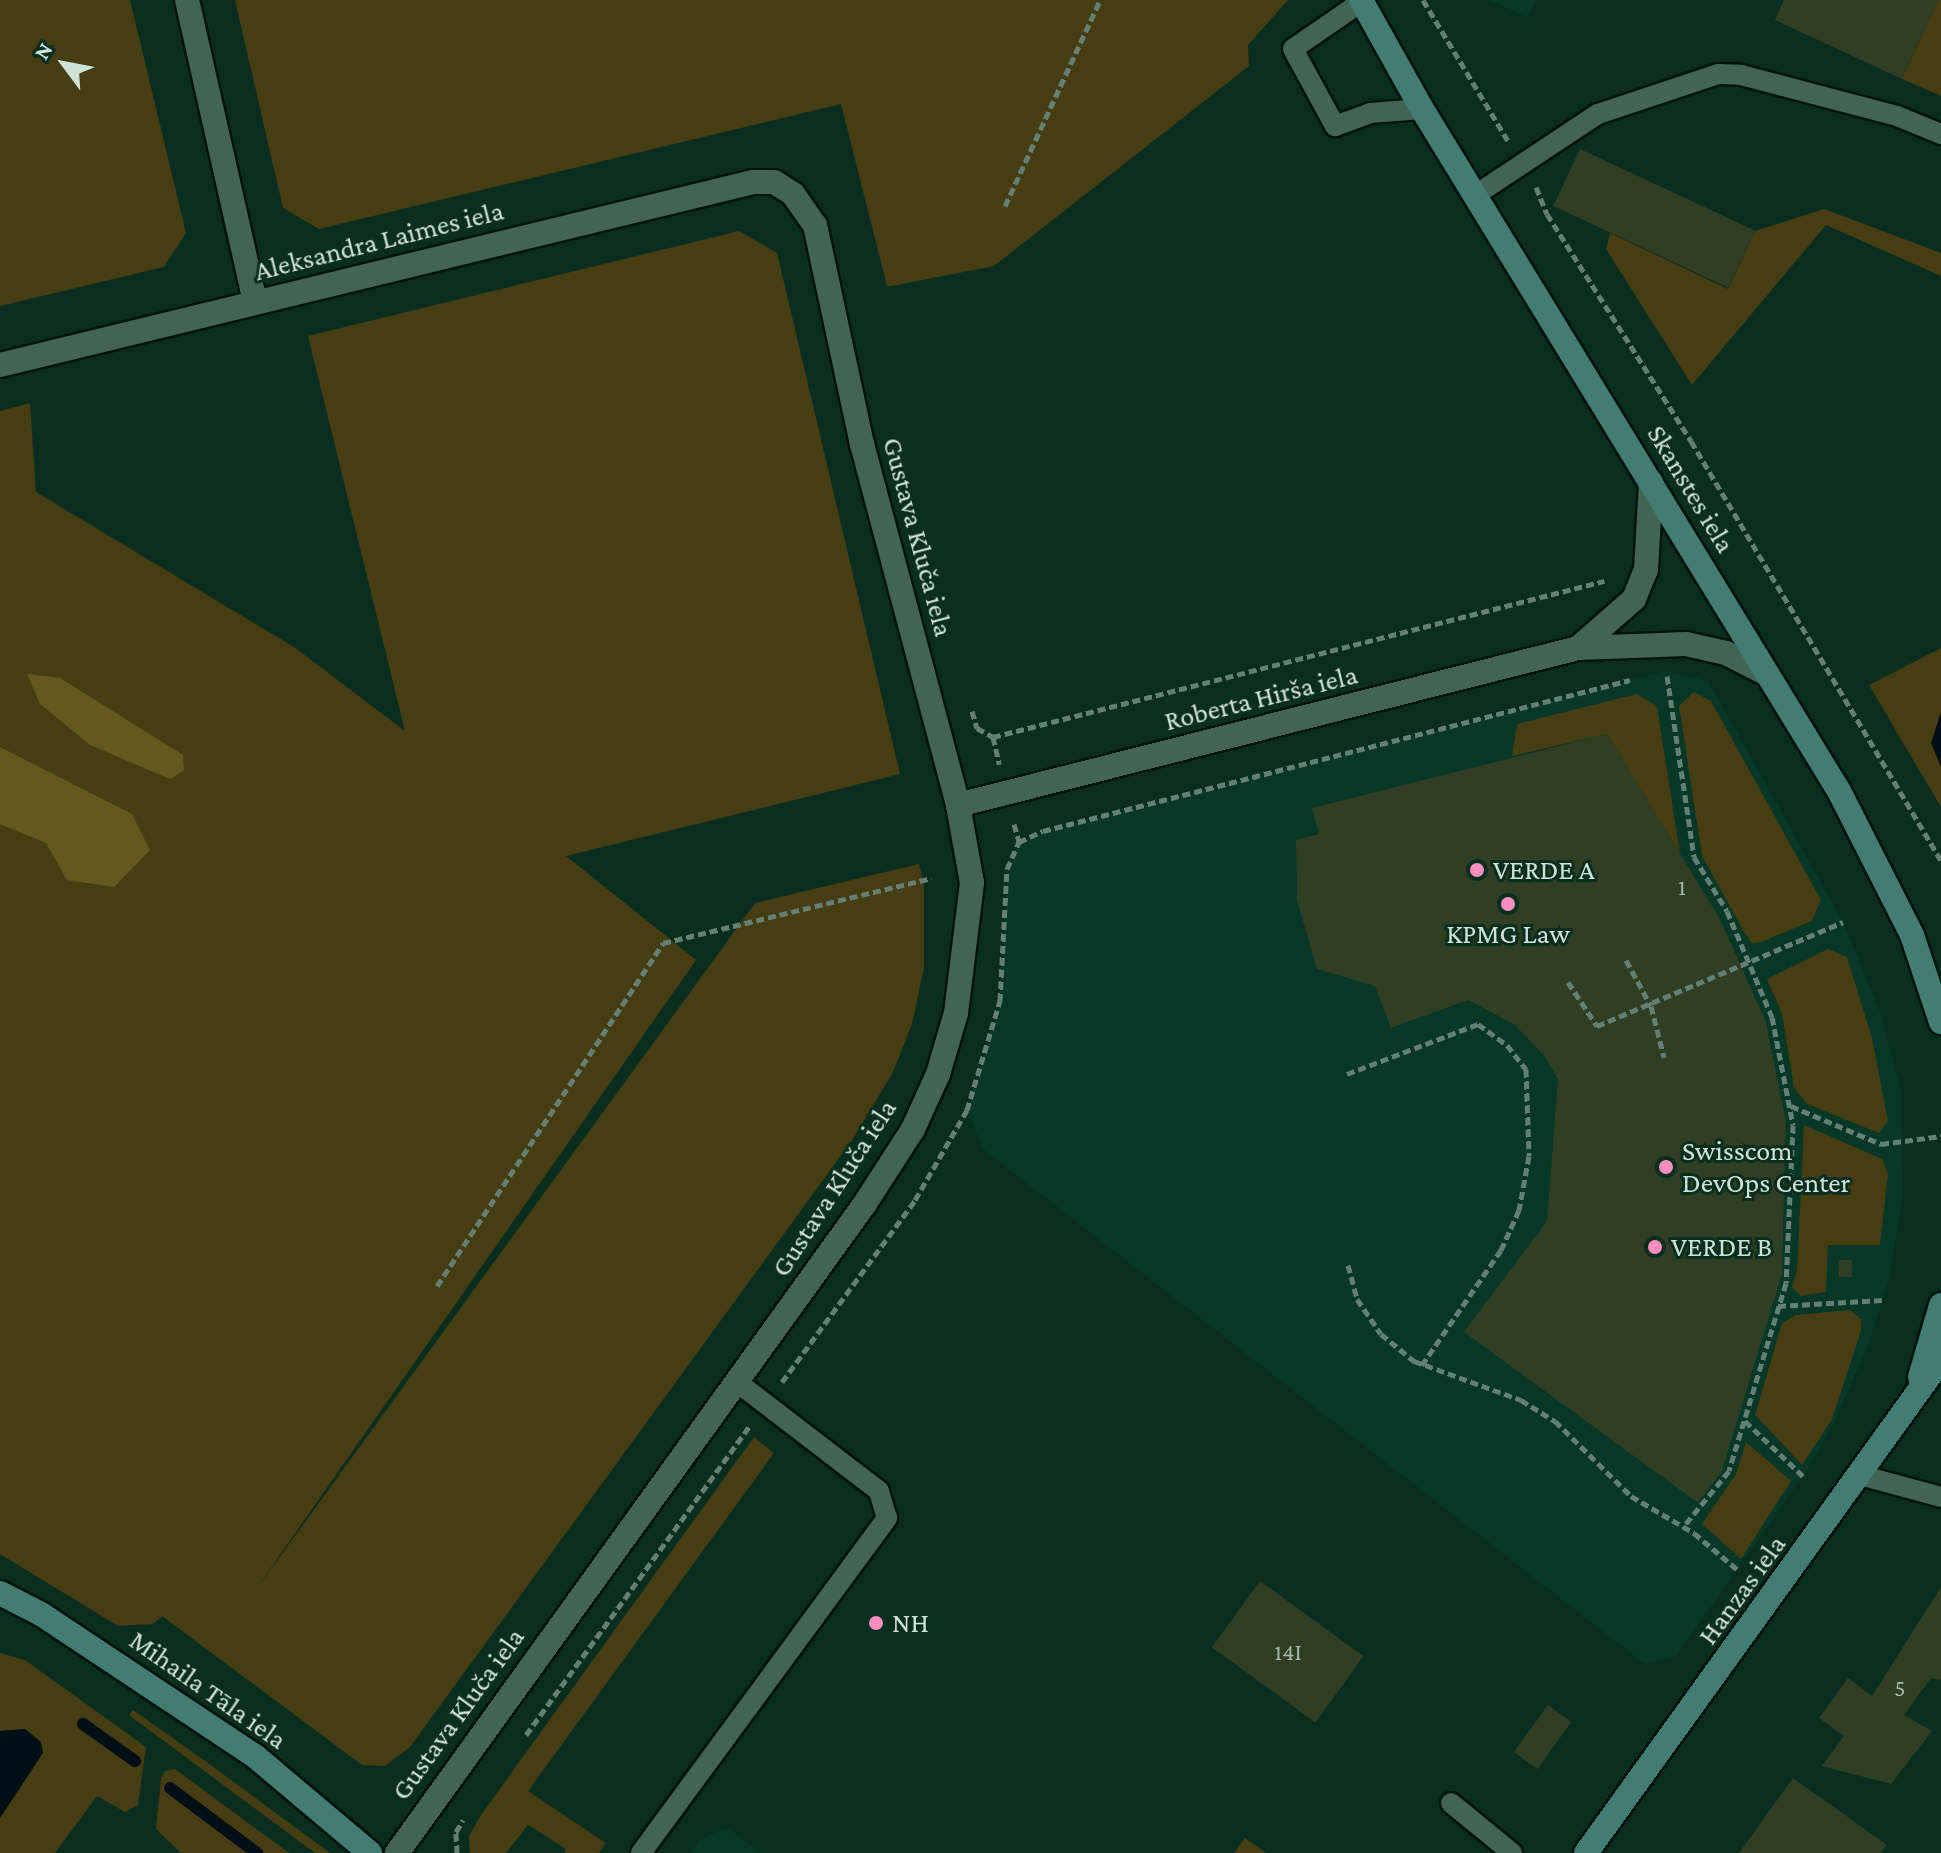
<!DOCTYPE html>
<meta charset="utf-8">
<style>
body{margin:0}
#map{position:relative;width:1941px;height:1853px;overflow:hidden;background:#092e20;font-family:"Crimson Pro",serif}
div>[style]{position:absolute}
.built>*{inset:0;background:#073726}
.green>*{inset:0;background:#463d12}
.forest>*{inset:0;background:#65581f}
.water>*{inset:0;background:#000e16}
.stream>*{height:12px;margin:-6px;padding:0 6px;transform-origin:6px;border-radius:6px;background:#000e16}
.building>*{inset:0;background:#303e23;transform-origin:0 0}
.path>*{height:5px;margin-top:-2.5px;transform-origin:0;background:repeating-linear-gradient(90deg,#648074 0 8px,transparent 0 12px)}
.roads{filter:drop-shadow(2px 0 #00140b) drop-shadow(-2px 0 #00140b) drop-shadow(0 2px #00140b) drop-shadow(0 -2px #00140b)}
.lane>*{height:20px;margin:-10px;padding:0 10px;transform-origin:10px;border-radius:10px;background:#416455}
.street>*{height:24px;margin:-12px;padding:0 12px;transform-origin:12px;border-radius:12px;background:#416455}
.secondary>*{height:24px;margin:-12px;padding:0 12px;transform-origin:12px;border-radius:12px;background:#427c72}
.dots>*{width:22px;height:22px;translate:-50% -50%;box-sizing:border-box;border:4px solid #092e20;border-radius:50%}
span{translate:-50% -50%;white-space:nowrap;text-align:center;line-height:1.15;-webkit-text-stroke:6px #092e20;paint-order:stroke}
.number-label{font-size:24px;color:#a7b9ab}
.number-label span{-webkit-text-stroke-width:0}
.street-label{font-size:28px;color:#cfe2d8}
.poi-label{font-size:28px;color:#cfe2d8}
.left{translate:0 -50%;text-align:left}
.north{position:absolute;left:24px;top:24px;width:80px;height:80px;-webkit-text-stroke:6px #092e20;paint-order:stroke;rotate:302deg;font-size:22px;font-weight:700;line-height:32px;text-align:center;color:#cfe2d8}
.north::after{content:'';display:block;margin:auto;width:28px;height:36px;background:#cfe2d8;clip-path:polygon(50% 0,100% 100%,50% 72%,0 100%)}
</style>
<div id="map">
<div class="built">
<i style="clip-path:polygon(1489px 0,1536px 0,1527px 17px)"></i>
<i style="clip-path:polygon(1666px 671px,1708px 681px,1843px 922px,1880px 1012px,1901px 1091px,1903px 1196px,1889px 1278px,1869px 1343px,1835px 1421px,1803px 1476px,1676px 1656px,1645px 1664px,983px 1149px,967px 1110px,1000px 1001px,1007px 869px,1019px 842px,1043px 831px)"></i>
<i style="clip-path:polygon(722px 1829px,729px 1829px,762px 1853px,690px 1853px,700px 1840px)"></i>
</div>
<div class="green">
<i style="clip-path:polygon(0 0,130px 0,186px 233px,164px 267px,0 306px)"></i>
<i style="clip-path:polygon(235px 0,1288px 0,1248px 45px,1249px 66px,994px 266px,892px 286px,887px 286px,841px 104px,319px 229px,283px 208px)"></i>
<i style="clip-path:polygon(1938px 0,1941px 0,1941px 96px,1902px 79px)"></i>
<i style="clip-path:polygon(1824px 209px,1941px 253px,1941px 276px,1826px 225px,1692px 385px,1606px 249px,1610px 233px,1728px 289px,1755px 231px)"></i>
<i style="clip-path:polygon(739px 231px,777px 253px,900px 774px,566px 856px,696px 960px,252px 1595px,755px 903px,919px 864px,924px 884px,924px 968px,912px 1024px,893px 1072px,853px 1139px,410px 1747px,385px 1766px,362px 1765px,162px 1616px,153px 1624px,118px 1626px,0 1554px,0 411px,30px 403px,36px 492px,294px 647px,405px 731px,308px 336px)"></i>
<i style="clip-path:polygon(1941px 648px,1941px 807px,1869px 685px)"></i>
<i style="clip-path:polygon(1694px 692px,1711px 701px,1821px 900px,1812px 921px,1761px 942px,1752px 943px,1744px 932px,1702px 856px,1679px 706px)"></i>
<i style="clip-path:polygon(1637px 694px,1657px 706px,1680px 854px,1607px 734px,1512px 756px,1517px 724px)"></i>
<i style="clip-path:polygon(1828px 949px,1847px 957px,1872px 1038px,1888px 1121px,1879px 1133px,1807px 1104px,1794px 1088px,1782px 1014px,1767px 979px)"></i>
<i style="clip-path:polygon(1804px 1125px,1882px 1159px,1888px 1174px,1880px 1245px,1828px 1245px,1826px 1292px,1801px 1296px,1792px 1287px,1797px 1271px)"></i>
<i style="clip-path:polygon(1850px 1310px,1861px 1319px,1861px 1330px,1847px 1374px,1832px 1419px,1802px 1465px,1755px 1415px,1782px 1323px,1796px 1315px)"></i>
<i style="clip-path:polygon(754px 1437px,774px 1453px,528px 1791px,606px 1843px,599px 1853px,564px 1853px,566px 1849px,528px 1825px,506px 1853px,470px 1853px,469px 1836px,481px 1815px)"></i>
<i style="clip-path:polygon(1746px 1442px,1791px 1481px,1741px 1559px,1702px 1524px,1736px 1474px)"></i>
<i style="clip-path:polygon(0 1653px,25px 1660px,146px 1747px,138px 1805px,125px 1812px,97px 1796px,55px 1853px,0 1853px)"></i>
<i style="clip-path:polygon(133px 1710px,208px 1763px,330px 1853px,315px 1853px,129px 1715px)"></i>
<i style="clip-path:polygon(175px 1769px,289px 1853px,181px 1853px,156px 1829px,161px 1778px,165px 1771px)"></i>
<i style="clip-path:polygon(1245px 1838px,1266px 1853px,1234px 1853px)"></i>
</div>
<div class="forest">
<i style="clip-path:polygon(27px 674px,60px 678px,183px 755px,184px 770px,170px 779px,90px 745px,40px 704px)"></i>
<i style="clip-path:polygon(0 747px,132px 814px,150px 850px,114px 887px,67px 880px,46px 843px,0 824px)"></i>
</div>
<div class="water">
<i style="clip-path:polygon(1941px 712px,1941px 767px,1931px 743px)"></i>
<i style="clip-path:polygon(25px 1729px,41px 1742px,43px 1753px,0 1818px,0 1731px)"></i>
</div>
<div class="stream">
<i style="left:83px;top:1724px;width:64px;rotate:35.4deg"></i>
<i style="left:170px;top:1788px;width:109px;rotate:36.8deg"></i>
</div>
<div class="building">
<i style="clip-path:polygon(1784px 0,1938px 0,1902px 79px,1775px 20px)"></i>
<i style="left:1580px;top:149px;width:193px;height:63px;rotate:25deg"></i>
<i style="clip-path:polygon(1607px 734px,1720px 919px,1766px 1022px,1786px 1122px,1782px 1274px,1722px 1471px,1698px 1503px,1464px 1332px,1547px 1221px,1558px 1079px,1546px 1058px,1514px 1024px,1468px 1000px,1391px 1028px,1375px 986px,1317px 969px,1297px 900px,1296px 840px,1319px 834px,1312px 808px)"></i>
<i style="left:1839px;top:1260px;width:13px;height:17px"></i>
<i style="left:1260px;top:1581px;width:128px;height:82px;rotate:36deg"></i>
<i style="clip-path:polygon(1941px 1587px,1941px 1680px,1931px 1678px,1904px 1715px,1932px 1731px,1891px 1784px,1822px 1766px,1844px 1736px,1819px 1718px,1848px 1678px,1872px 1696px)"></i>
<i style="left:1548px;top:1705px;width:29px;height:58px;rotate:36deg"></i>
<i style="clip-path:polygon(1793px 1778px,1887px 1845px,1881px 1853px,1739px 1853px)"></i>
</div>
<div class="path">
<i style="left:1423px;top:0;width:165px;rotate:58.9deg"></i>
<i style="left:1536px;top:187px;width:29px;rotate:68deg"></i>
<i style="left:1547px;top:214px;width:269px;rotate:57.6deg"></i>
<i style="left:1691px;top:441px;width:488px;rotate:59.2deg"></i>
<i style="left:1005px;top:206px;width:227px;rotate:-65.2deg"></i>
<i style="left:1667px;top:676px;width:183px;rotate:81.5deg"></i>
<i style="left:1694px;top:857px;width:63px;rotate:58.6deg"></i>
<i style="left:1727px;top:911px;width:115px;rotate:67deg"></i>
<i style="left:1772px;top:1017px;width:110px;rotate:79deg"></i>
<i style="left:1793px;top:1125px;width:158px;rotate:92.5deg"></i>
<i style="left:1786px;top:1283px;width:196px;rotate:106.9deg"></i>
<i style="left:1729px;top:1471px;width:71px;rotate:129.3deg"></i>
<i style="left:972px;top:711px;width:18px;rotate:74deg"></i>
<i style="left:977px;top:728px;width:18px;rotate:29deg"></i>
<i style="left:993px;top:737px;width:631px;rotate:-14.32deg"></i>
<i style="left:993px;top:737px;width:28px;rotate:77deg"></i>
<i style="left:1014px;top:824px;width:19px;rotate:74deg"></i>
<i style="left:1626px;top:960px;width:52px;rotate:61.5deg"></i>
<i style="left:1651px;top:1006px;width:53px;rotate:75.7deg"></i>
<i style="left:1568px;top:982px;width:53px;rotate:56.6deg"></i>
<i style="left:1597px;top:1026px;width:267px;rotate:-22.9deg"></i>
<i style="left:1347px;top:1074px;width:140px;rotate:-20.9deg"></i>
<i style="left:1478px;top:1024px;width:36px;rotate:36deg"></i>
<i style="left:1507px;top:1045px;width:31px;rotate:52deg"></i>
<i style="left:1526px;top:1069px;width:87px;rotate:88deg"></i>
<i style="left:1529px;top:1156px;width:55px;rotate:100.5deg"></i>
<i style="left:1519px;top:1210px;width:44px;rotate:114.2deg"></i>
<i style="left:1501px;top:1250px;width:140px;rotate:124.5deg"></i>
<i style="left:1791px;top:1106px;width:98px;rotate:22.9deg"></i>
<i style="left:1881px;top:1144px;width:61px;rotate:-7.6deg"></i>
<i style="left:1348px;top:1265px;width:35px;rotate:75deg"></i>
<i style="left:1357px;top:1299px;width:42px;rotate:55.6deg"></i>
<i style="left:1381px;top:1334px;width:43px;rotate:39.3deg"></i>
<i style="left:1414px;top:1361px;width:114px;rotate:20deg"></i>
<i style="left:1521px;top:1400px;width:40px;rotate:32deg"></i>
<i style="left:1555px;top:1421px;width:107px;rotate:44.6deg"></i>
<i style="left:1631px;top:1496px;width:73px;rotate:30.4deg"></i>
<i style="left:1694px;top:1533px;width:57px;rotate:40.1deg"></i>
<i style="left:437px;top:1286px;width:411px;rotate:-56.6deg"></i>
<i style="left:663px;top:943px;width:276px;rotate:-13.6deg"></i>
<i style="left:1778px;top:1306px;width:104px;rotate:-3.3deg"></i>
<i style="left:782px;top:1382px;width:225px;rotate:-53.8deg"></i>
<i style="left:915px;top:1200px;width:104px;rotate:-60deg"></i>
<i style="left:967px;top:1110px;width:114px;rotate:-73.2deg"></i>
<i style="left:1000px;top:1001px;width:132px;rotate:-87deg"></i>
<i style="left:1007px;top:869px;width:30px;rotate:-66deg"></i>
<i style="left:1019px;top:842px;width:26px;rotate:-25deg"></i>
<i style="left:1043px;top:831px;width:606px;rotate:-14.43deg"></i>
<i style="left:1745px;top:1421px;width:80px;rotate:43.5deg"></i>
<i style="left:526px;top:1735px;width:382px;rotate:-54.1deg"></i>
<i style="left:457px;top:1853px;width:21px;rotate:-93deg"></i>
<i style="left:456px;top:1832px;width:14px;rotate:-60deg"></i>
</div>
<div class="roads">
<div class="lane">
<i style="left:1364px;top:0;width:86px;rotate:145.4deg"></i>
<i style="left:1293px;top:49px;width:88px;rotate:61.4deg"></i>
<i style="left:1335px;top:126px;width:37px;rotate:-20deg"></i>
<i style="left:1370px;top:113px;width:52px;rotate:-4.4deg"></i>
<i style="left:1477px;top:194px;width:145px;rotate:-33.5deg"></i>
<i style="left:1598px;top:114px;width:126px;rotate:-18.4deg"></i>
<i style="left:1718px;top:74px;width:23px;rotate:2deg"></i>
<i style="left:1741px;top:75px;width:161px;rotate:14.7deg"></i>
<i style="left:1897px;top:116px;width:48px;rotate:22.2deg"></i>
<i style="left:1860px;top:1475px;width:84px;rotate:15.2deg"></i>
<i style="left:1451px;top:1803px;width:79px;rotate:39.3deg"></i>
<i style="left:641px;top:1853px;width:416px;rotate:-53.7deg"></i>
<i style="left:887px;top:1518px;width:28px;rotate:-107deg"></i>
<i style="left:879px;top:1491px;width:179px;rotate:-142.5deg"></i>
</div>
<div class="street">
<i style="left:187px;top:0;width:310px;rotate:77.3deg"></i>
<i style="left:0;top:365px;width:775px;rotate:-13.66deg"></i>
<i style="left:753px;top:182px;width:21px"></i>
<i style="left:774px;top:182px;width:22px;rotate:32deg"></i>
<i style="left:793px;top:194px;width:38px;rotate:55deg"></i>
<i style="left:815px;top:225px;width:224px;rotate:77.9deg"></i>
<i style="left:862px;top:444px;width:374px;rotate:75.1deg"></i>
<i style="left:958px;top:805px;width:79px;rotate:79.8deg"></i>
<i style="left:972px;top:883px;width:131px;rotate:97deg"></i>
<i style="left:956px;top:1013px;width:64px;rotate:106.4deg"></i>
<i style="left:938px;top:1074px;width:60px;rotate:114.4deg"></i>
<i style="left:913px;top:1129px;width:90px;rotate:122.8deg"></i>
<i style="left:864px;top:1205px;width:799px;rotate:125.78deg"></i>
<i style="left:1578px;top:648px;width:74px;rotate:-41.2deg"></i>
<i style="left:1634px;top:599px;width:31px;rotate:-68deg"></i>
<i style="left:1646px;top:570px;width:88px;rotate:-86.7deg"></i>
<i style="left:958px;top:805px;width:640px;rotate:-14.21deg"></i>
<i style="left:1578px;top:648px;width:108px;rotate:-2.1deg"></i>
<i style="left:1686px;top:644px;width:41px;rotate:12.7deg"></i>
<i style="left:1726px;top:653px;width:44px;rotate:27.1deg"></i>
</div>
<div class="secondary">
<i style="left:1361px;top:0;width:125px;rotate:60.8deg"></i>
<i style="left:1422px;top:109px;width:799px;rotate:58.56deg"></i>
<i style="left:1839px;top:791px;width:161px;rotate:63.1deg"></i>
<i style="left:1912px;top:935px;width:92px;rotate:71.6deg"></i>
<i style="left:1920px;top:1377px;width:75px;rotate:-73.7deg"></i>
<i style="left:0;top:1593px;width:46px;rotate:27.1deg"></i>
<i style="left:41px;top:1614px;width:258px;rotate:33.6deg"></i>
<i style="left:256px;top:1757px;width:149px;rotate:40.1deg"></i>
<i style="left:1586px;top:1853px;width:608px;rotate:-54.24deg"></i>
</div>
</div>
<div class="dots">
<i style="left:1477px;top:870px;background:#fe8ebd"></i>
<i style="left:1508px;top:904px;background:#fe8ebd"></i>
<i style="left:1666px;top:1167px;background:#fe8ebd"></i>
<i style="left:1655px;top:1247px;background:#fe8ebd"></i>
<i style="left:876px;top:1623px;background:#fe8ebd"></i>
</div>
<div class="number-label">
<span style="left:1682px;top:887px">1</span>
<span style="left:1288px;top:1652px">14I</span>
<span style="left:1900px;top:1688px">5</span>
</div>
<div class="street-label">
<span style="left:379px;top:241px;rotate:-14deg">Aleksandra Laimes iela</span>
<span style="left:1691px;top:489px;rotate:59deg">Skanstes iela</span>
<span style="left:918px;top:537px;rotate:75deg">Gustava Kluča iela</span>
<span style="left:1261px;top:698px;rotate:-14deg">Roberta Hirša iela</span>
<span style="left:834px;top:1188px;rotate:-57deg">Gustava Kluča iela</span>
<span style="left:1742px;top:1590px;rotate:-54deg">Hanzas iela</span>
<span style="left:208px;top:1690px;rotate:35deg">Mihaila Tāla iela</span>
<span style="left:458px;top:1714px;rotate:-54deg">Gustava Kluča iela</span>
</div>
<div class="poi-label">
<span class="left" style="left:1493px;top:870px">VERDE A</span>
<span style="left:1508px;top:934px">KPMG Law</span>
<span class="left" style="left:1682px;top:1167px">Swisscom<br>DevOps Center</span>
<span class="left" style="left:1671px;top:1247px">VERDE B</span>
<span class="left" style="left:892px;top:1623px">NH</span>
</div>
<div class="north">N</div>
</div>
